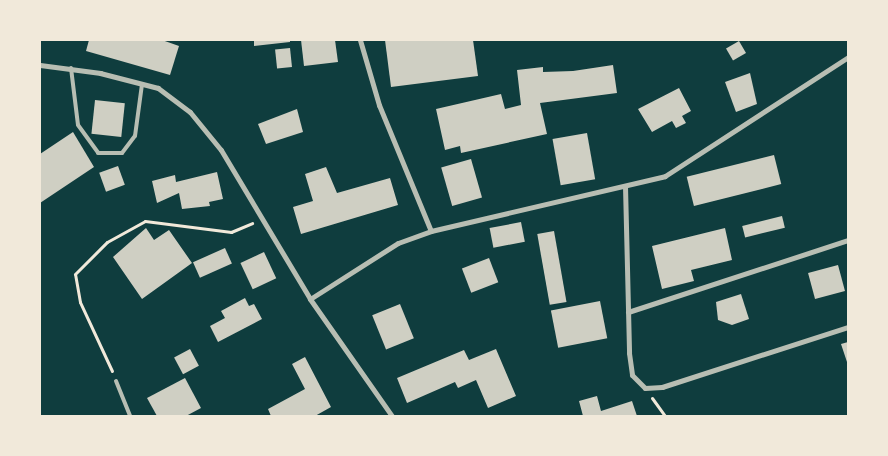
<!DOCTYPE html>
<style>
body{margin:0}
#map{position:relative;width:888px;height:456px;overflow:hidden;background:#0f3d3e;font-family:"Work Sans",sans-serif}
div>[style]{position:absolute}
.building>*{inset:0;background:#cfcfc3;transform-origin:0 0}
.path>*{height:3px;margin:-1.5px;padding:0 1.5px;transform-origin:1.5px;border-radius:1.5px;background:#f1e9da}
.service>*{height:4px;margin:-2px;padding:0 2px;transform-origin:2px;border-radius:2px;background:#b8beb3}
.minor>*{height:5px;margin:-2.5px;padding:0 2.5px;transform-origin:2.5px;border-radius:2.5px;background:#b8beb3}
span{translate:-50% -50%;white-space:nowrap;text-align:center;line-height:1.15;-webkit-text-stroke:4px #f1e9da;paint-order:stroke}
.frame{position:absolute;inset:0;border:41px solid #f1e9da;pointer-events:none}
</style>
<div id="map">
<div class="building">
<i style="clip-path:polygon(89px 40px,162px 40px,179px 46px,170px 75px,86px 51px)"></i>
<i style="clip-path:polygon(254px 40px,290px 40px,290px 42px,254px 46px)"></i>
<i style="clip-path:polygon(301px 40px,335px 40px,338px 62px,304px 66px)"></i>
<i style="clip-path:polygon(385px 40px,473px 40px,478px 76px,391px 87px)"></i>
<i style="left:739px;top:41px;width:14px;height:15px;rotate:60deg"></i>
<i style="left:290px;top:48px;width:19px;height:15px;rotate:84deg"></i>
<i style="clip-path:polygon(613px 65px,617px 93px,540px 103px,547px 134px,461px 153px,460px 146px,445px 150px,436px 109px,501px 94px,505px 109px,521px 105px,517px 70px,543px 67px,543px 72px,573px 71px)"></i>
<i style="clip-path:polygon(750px 73px,757px 104px,736px 112px,725px 82px)"></i>
<i style="clip-path:polygon(679px 88px,691px 111px,682px 116px,686px 123px,676px 128px,672px 121px,652px 132px,638px 109px)"></i>
<i style="left:95px;top:100px;width:30px;height:34px;rotate:6deg"></i>
<i style="clip-path:polygon(297px 109px,303px 132px,266px 144px,258px 124px)"></i>
<i style="clip-path:polygon(73px 132px,94px 167px,40px 203px,40px 154px)"></i>
<i style="left:587px;top:133px;width:47px;height:35px;rotate:80deg"></i>
<i style="left:774px;top:155px;width:30px;height:90px;rotate:76deg"></i>
<i style="left:471px;top:159px;width:40px;height:31px;rotate:74deg"></i>
<i style="left:118px;top:166px;width:20px;height:20px;rotate:70deg"></i>
<i style="clip-path:polygon(326px 167px,337px 193px,390px 178px,398px 205px,301px 234px,293px 207px,313px 201px,305px 174px)"></i>
<i style="clip-path:polygon(217px 172px,223px 199px,209px 202px,210px 206px,182px 209px,179px 193px,157px 203px,152px 181px,175px 175px,176px 182px)"></i>
<i style="left:782px;top:216px;width:12px;height:41px;rotate:76deg"></i>
<i style="left:521px;top:222px;width:20px;height:32px;rotate:79deg"></i>
<i style="clip-path:polygon(146px 228px,154px 240px,169px 230px,192px 263px,142px 299px,113px 257px)"></i>
<i style="clip-path:polygon(725px 228px,732px 260px,691px 270px,694px 281px,662px 289px,652px 246px)"></i>
<i style="left:554px;top:231px;width:72px;height:17px;rotate:80deg"></i>
<i style="left:225px;top:248px;width:17px;height:35px;rotate:66deg"></i>
<i style="left:264px;top:252px;width:29px;height:26px;rotate:65deg"></i>
<i style="left:489px;top:258px;width:26px;height:29px;rotate:69deg"></i>
<i style="left:838px;top:265px;width:27px;height:31px;rotate:75deg"></i>
<i style="clip-path:polygon(741px 294px,749px 319px,732px 325px,718px 320px,716px 302px)"></i>
<i style="clip-path:polygon(245px 298px,249px 306px,254px 304px,262px 319px,218px 342px,210px 326px,225px 318px,221px 311px)"></i>
<i style="left:600px;top:301px;width:38px;height:50px;rotate:79deg"></i>
<i style="left:400px;top:304px;width:37px;height:30px;rotate:68deg"></i>
<i style="clip-path:polygon(848px 342px,848px 365px,841px 344px)"></i>
<i style="left:190px;top:349px;width:19px;height:18px;rotate:62deg"></i>
<i style="clip-path:polygon(496px 349px,516px 396px,488px 408px,476px 380px,458px 388px,455px 382px,407px 403px,397px 378px,464px 350px,469px 360px)"></i>
<i style="clip-path:polygon(305px 357px,331px 407px,315px 416px,271px 416px,268px 409px,305px 389px,292px 364px)"></i>
<i style="clip-path:polygon(185px 378px,201px 408px,186px 416px,157px 416px,147px 398px)"></i>
<i style="clip-path:polygon(597px 396px,601px 411px,632px 401px,637px 416px,583px 416px,579px 401px)"></i>
</div>
<div class="path">
<i style="left:112px;top:371px;width:76px;rotate:-114.9deg"></i>
<i style="left:80px;top:302px;width:28px;rotate:-100deg"></i>
<i style="left:75px;top:274px;width:45px;rotate:-45deg"></i>
<i style="left:107px;top:242px;width:43px;rotate:-28.9deg"></i>
<i style="left:145px;top:221px;width:87px;rotate:7.3deg"></i>
<i style="left:231px;top:232px;width:23px;rotate:-23deg"></i>
<i style="left:652px;top:398px;width:22px;rotate:54deg"></i>
</div>
<div class="service">
<i style="left:71px;top:68px;width:57px;rotate:83deg"></i>
<i style="left:78px;top:125px;width:34px;rotate:54deg"></i>
<i style="left:98px;top:153px;width:24px"></i>
<i style="left:122px;top:153px;width:21px;rotate:-53deg"></i>
<i style="left:135px;top:136px;width:52px;rotate:-82.3deg"></i>
<i style="left:116px;top:381px;width:38px;rotate:68deg"></i>
</div>
<div class="minor">
<i style="left:360px;top:40px;width:68px;rotate:73.7deg"></i>
<i style="left:379px;top:105px;width:136px;rotate:67.6deg"></i>
<i style="left:40px;top:65px;width:61px;rotate:7.6deg"></i>
<i style="left:100px;top:73px;width:60px;rotate:14.5deg"></i>
<i style="left:158px;top:88px;width:40px;rotate:37deg"></i>
<i style="left:190px;top:112px;width:49px;rotate:50.8deg"></i>
<i style="left:221px;top:150px;width:174px;rotate:59.1deg"></i>
<i style="left:310px;top:299px;width:143px;rotate:55deg"></i>
<i style="left:625px;top:186px;width:167px;rotate:88.6deg"></i>
<i style="left:629px;top:353px;width:22px;rotate:82deg"></i>
<i style="left:632px;top:375px;width:18px;rotate:45deg"></i>
<i style="left:645px;top:388px;width:17px;rotate:-3deg"></i>
<i style="left:662px;top:387px;width:195px;rotate:-17.9deg"></i>
<i style="left:310px;top:299px;width:104px;rotate:-32.5deg"></i>
<i style="left:398px;top:243px;width:35px;rotate:-20deg"></i>
<i style="left:431px;top:231px;width:240px;rotate:-13.2deg"></i>
<i style="left:665px;top:176px;width:218px;rotate:-33deg"></i>
<i style="left:628px;top:312px;width:231px;rotate:-18.1deg"></i>
</div>
<div class="frame"></div>
</div>
